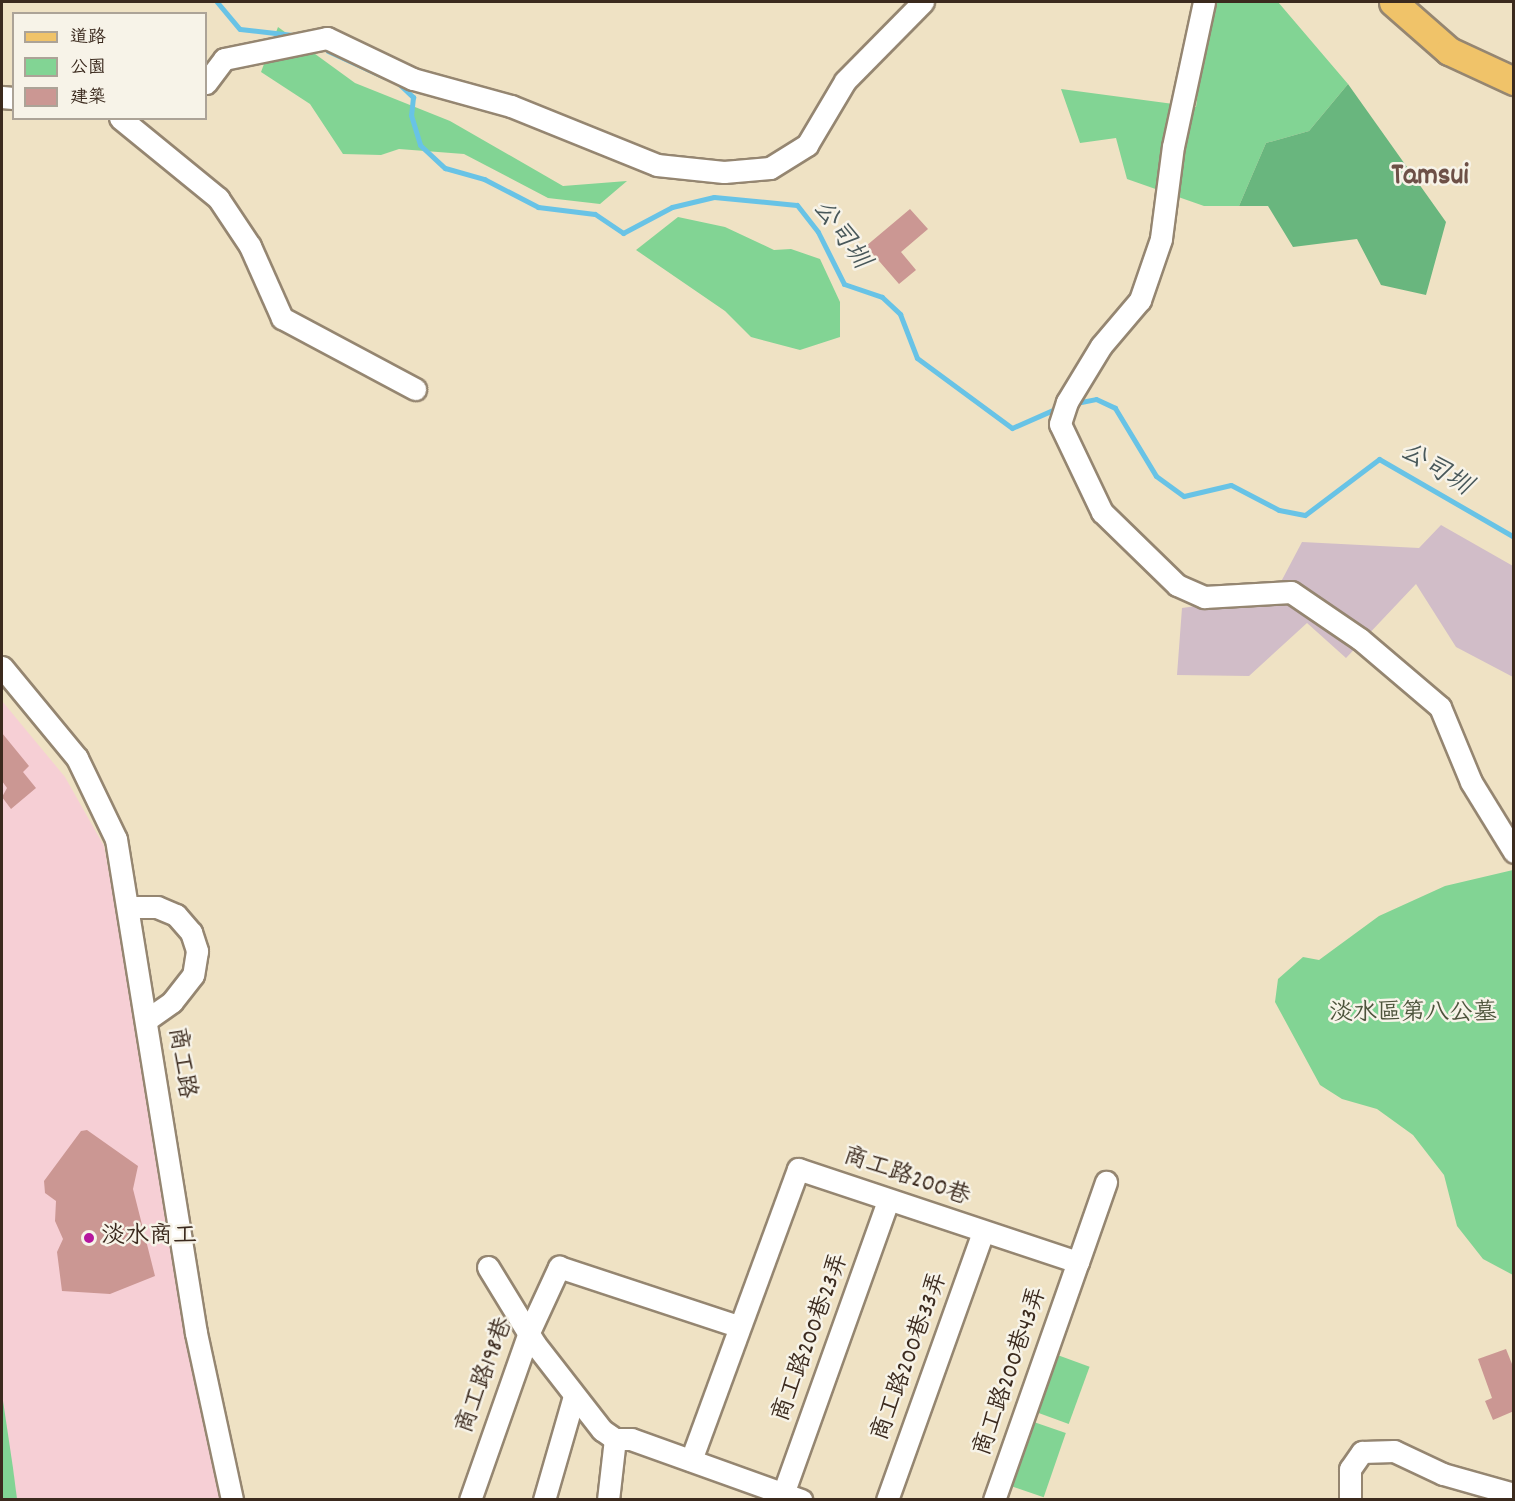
<!DOCTYPE html>
<meta charset="utf-8">
<style>
body{margin:0}
#map{position:relative;width:1515px;height:1501px;overflow:hidden;background:#efe2c4;font-family:Dekko,"LXGW WenKai TC",sans-serif}
div>[style]{position:absolute}
.built>*{inset:0;background:#f6cfd5}
.industrial>*{inset:0;background:#d1bdc8}
.green>*{inset:0;background:#82d494;transform-origin:0 0}
.forest>*{inset:0;background:#69b67e}
.stream>*{height:5px;margin:-2.5px;padding:0 2.5px;transform-origin:2.5px;border-radius:2.5px;background:#68c3e6}
.building>*{inset:0;background:#cb9793}
.roads{filter:drop-shadow(2px 0 #958671) drop-shadow(-2px 0 #958671) drop-shadow(0 2px #958671) drop-shadow(0 -2px #958671)}
.minor>*{height:21px;margin:-10.5px;padding:0 10.5px;transform-origin:10.5px;border-radius:10.5px;background:#fff}
.major>*{height:27px;margin:-13.5px;padding:0 13.5px;transform-origin:13.5px;border-radius:13.5px;background:#f0c369}
.dots>*{width:16px;height:16px;translate:-50% -50%;box-sizing:border-box;border:3px solid #f7f3e8;border-radius:50%}
span{translate:-50% -50%;white-space:nowrap;text-align:center;line-height:1.15;-webkit-text-stroke:5px #f7f3e8;paint-order:stroke}
.park-label{font-size:24px;color:#4d543c}
.street-label{font-size:24px;color:#3b2a1e}
.poi-label{font-size:24px;color:#3b2a1e}
.left{translate:0 -50%;text-align:left}
.water-label{font-size:26px;color:#48585a;font-style:italic}
.district-label{font-size:30px;color:#6d5047;font-weight:700}
.frame{position:absolute;inset:0;border:3px solid #3b2a1e;pointer-events:none}
.legend{position:absolute;left:12px;top:12px;width:195px;height:108px;box-sizing:border-box;background:#f7f3e8;border:2px solid #aca397;margin:0;padding:8px 10px;list-style:none;font-size:18px;color:#3b2a1e}
.legend li{display:flex;align-items:center;gap:12px;height:30px}
.legend b{width:30px;border:2px solid #aca397}
</style>
<div id="map">
<div class="built">
<i style="clip-path:polygon(2px 701px,65px 777px,104px 846px,225px 1499px,2px 1499px)"></i>
</div>
<div class="industrial">
<i style="clip-path:polygon(1441px 525px,1513px 566px,1513px 677px,1456px 647px,1416px 584px,1346px 658px,1307px 623px,1249px 676px,1177px 675px,1182px 608px,1274px 595px,1302px 542px,1419px 548px)"></i>
</div>
<div class="green">
<i style="clip-path:polygon(1209px 2px,1278px 2px,1348px 84px,1309px 131px,1266px 143px,1239px 206px,1204px 206px,1127px 179px,1116px 138px,1080px 143px,1061px 89px,1196px 107px)"></i>
<i style="clip-path:polygon(278px 27px,355px 83px,450px 121px,563px 186px,627px 181px,600px 204px,548px 198px,464px 154px,399px 149px,381px 155px,343px 154px,310px 104px,261px 72px)"></i>
<i style="clip-path:polygon(678px 217px,725px 227px,774px 250px,791px 249px,820px 259px,840px 302px,840px 337px,800px 350px,751px 337px,725px 311px,636px 250px)"></i>
<i style="clip-path:polygon(1513px 870px,1514px 870px,1513px 1275px,1483px 1259px,1457px 1226px,1444px 1175px,1413px 1135px,1377px 1109px,1342px 1099px,1320px 1085px,1275px 1002px,1278px 979px,1303px 957px,1319px 960px,1379px 916px,1445px 886px)"></i>
<i style="left:1052px;top:1353px;width:40px;height:61px;rotate:20deg"></i>
<i style="clip-path:polygon(2px 1394px,13px 1468px,17px 1499px,2px 1499px)"></i>
<i style="left:1028px;top:1420px;width:40px;height:68px;rotate:19deg"></i>
</div>
<div class="forest">
<i style="clip-path:polygon(1348px 84px,1446px 222px,1426px 295px,1381px 285px,1357px 239px,1293px 247px,1268px 206px,1239px 206px,1266px 143px,1309px 131px)"></i>
</div>
<div class="stream">
<i style="left:217px;top:2px;width:35px;rotate:50deg"></i>
<i style="left:240px;top:29px;width:53px;rotate:6.5deg"></i>
<i style="left:328px;top:51px;width:62px;rotate:24.9deg"></i>
<i style="left:398px;top:83px;width:21px;rotate:43deg"></i>
<i style="left:413px;top:97px;width:18px;rotate:96deg"></i>
<i style="left:411px;top:115px;width:31px;rotate:73deg"></i>
<i style="left:420px;top:145px;width:34px;rotate:43deg"></i>
<i style="left:445px;top:168px;width:41px;rotate:15.8deg"></i>
<i style="left:484px;top:179px;width:61px;rotate:27.4deg"></i>
<i style="left:538px;top:207px;width:57px;rotate:7deg"></i>
<i style="left:595px;top:214px;width:34px;rotate:34deg"></i>
<i style="left:623px;top:233px;width:55px;rotate:-28deg"></i>
<i style="left:672px;top:207px;width:43px;rotate:-13.4deg"></i>
<i style="left:714px;top:197px;width:83px;rotate:5.5deg"></i>
<i style="left:797px;top:205px;width:34px;rotate:52deg"></i>
<i style="left:818px;top:232px;width:58px;rotate:63.4deg"></i>
<i style="left:844px;top:284px;width:40px;rotate:18.9deg"></i>
<i style="left:882px;top:297px;width:25px;rotate:43deg"></i>
<i style="left:900px;top:314px;width:47px;rotate:68.9deg"></i>
<i style="left:917px;top:358px;width:118px;rotate:36.4deg"></i>
<i style="left:1012px;top:428px;width:45px;rotate:-23.7deg"></i>
<i style="left:1081px;top:402px;width:15px;rotate:-11deg"></i>
<i style="left:1096px;top:399px;width:21px;rotate:25deg"></i>
<i style="left:1115px;top:408px;width:79px;rotate:58.9deg"></i>
<i style="left:1156px;top:476px;width:34px;rotate:36deg"></i>
<i style="left:1184px;top:496px;width:48px;rotate:-13.2deg"></i>
<i style="left:1231px;top:485px;width:54px;rotate:27.5deg"></i>
<i style="left:1279px;top:510px;width:26px;rotate:11deg"></i>
<i style="left:1305px;top:515px;width:93px;rotate:-37.1deg"></i>
<i style="left:1379px;top:459px;width:156px;rotate:30deg"></i>
</div>
<div class="building">
<i style="clip-path:polygon(910px 209px,928px 229px,901px 252px,916px 270px,899px 284px,866px 246px)"></i>
<i style="clip-path:polygon(2px 733px,29px 766px,23px 772px,36px 788px,11px 809px,2px 797px,7px 788px,2px 781px)"></i>
<i style="clip-path:polygon(87px 1130px,138px 1166px,133px 1189px,155px 1276px,110px 1294px,62px 1291px,57px 1252px,63px 1239px,55px 1221px,56px 1201px,45px 1193px,44px 1181px,81px 1131px)"></i>
<i style="clip-path:polygon(1506px 1349px,1514px 1369px,1514px 1411px,1493px 1420px,1485px 1401px,1492px 1398px,1478px 1359px)"></i>
</div>
<div class="roads">
<div class="minor">
<i style="left:1204px;top:2px;width:147px;rotate:102.1deg"></i>
<i style="left:1173px;top:146px;width:94px;rotate:97.4deg"></i>
<i style="left:1161px;top:239px;width:65px;rotate:109deg"></i>
<i style="left:1140px;top:300px;width:60px;rotate:130.3deg"></i>
<i style="left:1101px;top:346px;width:66px;rotate:121.3deg"></i>
<i style="left:1067px;top:402px;width:23px;rotate:108deg"></i>
<i style="left:1060px;top:424px;width:98px;rotate:64.5deg"></i>
<i style="left:1102px;top:512px;width:105px;rotate:44.2deg"></i>
<i style="left:1177px;top:585px;width:30px;rotate:24deg"></i>
<i style="left:1204px;top:597px;width:87px;rotate:-3.3deg"></i>
<i style="left:1291px;top:592px;width:83px;rotate:34.3deg"></i>
<i style="left:1360px;top:639px;width:105px;rotate:40.4deg"></i>
<i style="left:1440px;top:707px;width:81px;rotate:67.5deg"></i>
<i style="left:1471px;top:782px;width:82px;rotate:58.4deg"></i>
<i style="left:206px;top:83px;width:30px;rotate:-53deg"></i>
<i style="left:224px;top:59px;width:105px;rotate:-11.5deg"></i>
<i style="left:327px;top:38px;width:95px;rotate:25.5deg"></i>
<i style="left:413px;top:79px;width:102px;rotate:15.4deg"></i>
<i style="left:511px;top:106px;width:157px;rotate:22deg"></i>
<i style="left:657px;top:165px;width:67px;rotate:6deg"></i>
<i style="left:724px;top:172px;width:46px;rotate:-5deg"></i>
<i style="left:770px;top:168px;width:44px;rotate:-31.9deg"></i>
<i style="left:807px;top:145px;width:74px;rotate:-59.3deg"></i>
<i style="left:845px;top:81px;width:111px;rotate:-45.4deg"></i>
<i style="left:2px;top:97px;width:12px;rotate:5deg"></i>
<i style="left:120px;top:118px;width:127px;rotate:39.2deg"></i>
<i style="left:218px;top:198px;width:58px;rotate:56.3deg"></i>
<i style="left:250px;top:246px;width:79px;rotate:66deg"></i>
<i style="left:282px;top:318px;width:151px;rotate:28.1deg"></i>
<i style="left:2px;top:667px;width:118px;rotate:50.5deg"></i>
<i style="left:77px;top:758px;width:90px;rotate:64.3deg"></i>
<i style="left:116px;top:839px;width:500px;rotate:80.8deg"></i>
<i style="left:196px;top:1333px;width:171px;rotate:77.8deg"></i>
<i style="left:130px;top:907px;width:27px"></i>
<i style="left:157px;top:907px;width:21px;rotate:23deg"></i>
<i style="left:176px;top:915px;width:23px;rotate:49deg"></i>
<i style="left:191px;top:932px;width:20px;rotate:72deg"></i>
<i style="left:197px;top:951px;width:24px;rotate:99deg"></i>
<i style="left:193px;top:975px;width:34px;rotate:128deg"></i>
<i style="left:172px;top:1002px;width:29px;rotate:145deg"></i>
<i style="left:488px;top:1267px;width:90px;rotate:58.6deg"></i>
<i style="left:535px;top:1344px;width:109px;rotate:52.1deg"></i>
<i style="left:602px;top:1430px;width:16px;rotate:35deg"></i>
<i style="left:615px;top:1439px;width:16px"></i>
<i style="left:631px;top:1439px;width:181px;rotate:19.7deg"></i>
<i style="left:691px;top:1460px;width:310px;rotate:-69.8deg"></i>
<i style="left:798px;top:1169px;width:295px;rotate:18.4deg"></i>
<i style="left:1078px;top:1262px;width:85px;rotate:-70.7deg"></i>
<i style="left:783px;top:1494px;width:312px;rotate:-70.3deg"></i>
<i style="left:470px;top:1500px;width:178px;rotate:-70.6deg"></i>
<i style="left:529px;top:1332px;width:72px;rotate:-65.2deg"></i>
<i style="left:559px;top:1267px;width:188px;rotate:18.3deg"></i>
<i style="left:544px;top:1500px;width:108px;rotate:-73.9deg"></i>
<i style="left:608px;top:1500px;width:61px;rotate:-83.5deg"></i>
<i style="left:887px;top:1500px;width:285px;rotate:-70.3deg"></i>
<i style="left:994px;top:1500px;width:252px;rotate:-70.6deg"></i>
<i style="left:1350px;top:1500px;width:31px;rotate:-90deg"></i>
<i style="left:1350px;top:1469px;width:21px;rotate:-55deg"></i>
<i style="left:1362px;top:1452px;width:32px;rotate:-2deg"></i>
<i style="left:1394px;top:1451px;width:54px;rotate:25.1deg"></i>
<i style="left:1443px;top:1474px;width:74px;rotate:15.7deg"></i>
</div>
<div class="major">
<i style="left:1393px;top:2px;width:74px;rotate:41.2deg"></i>
<i style="left:1449px;top:51px;width:72px;rotate:24.8deg"></i>
</div>
</div>
<div class="dots">
<i style="left:89px;top:1238px;background:#b5179e"></i>
</div>
<div class="park-label">
<span style="left:1413px;top:1015px">淡水區第八公墓</span>
</div>
<div class="street-label">
<span style="left:180px;top:1063px;rotate:81deg">商工路</span>
<span style="left:906px;top:1178px;rotate:19deg">商工路200巷</span>
<span style="left:812px;top:1338px;rotate:-70deg">商工路200巷23弄</span>
<span style="left:911px;top:1357px;rotate:-70deg">商工路200巷33弄</span>
<span style="left:1012px;top:1372px;rotate:-71deg">商工路200巷43弄</span>
<span style="left:486px;top:1376px;rotate:-70deg">商工路198巷</span>
</div>
<div class="poi-label">
<span class="left" style="left:101px;top:1238px">淡水商工</span>
</div>
<div class="water-label">
<span style="left:840px;top:235px;rotate:54deg">公司圳</span>
<span style="left:1435px;top:470px;rotate:31deg">公司圳</span>
</div>
<div class="district-label">
<span style="left:1430px;top:178px">Tamsui</span>
</div>
<div class="frame"></div>
<ul class="legend">
<li><b style="height:8px;background:#f0c369"></b>道路</li>
<li><b style="height:16px;background:#82d494"></b>公園</li>
<li><b style="height:16px;background:#cb9793"></b>建築</li>
</ul>
</div>
